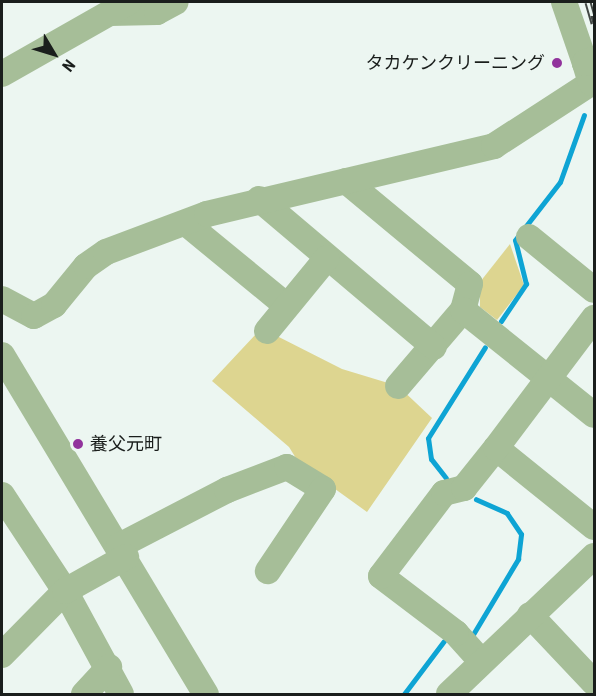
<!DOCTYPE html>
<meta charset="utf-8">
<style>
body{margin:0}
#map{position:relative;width:596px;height:696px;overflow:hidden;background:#ecf6f1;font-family:"Roboto Condensed","Noto Sans JP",sans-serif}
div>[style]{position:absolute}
.green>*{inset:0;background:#ddd590}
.stream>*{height:5px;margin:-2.5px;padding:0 2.5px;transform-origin:2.5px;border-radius:2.5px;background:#0ea4d4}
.minor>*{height:26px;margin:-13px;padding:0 13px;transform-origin:13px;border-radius:13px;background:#a6be98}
.rail>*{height:7px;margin-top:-3.5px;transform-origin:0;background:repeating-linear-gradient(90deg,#ecf6f1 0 14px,#424744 0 28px);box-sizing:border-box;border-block:2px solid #424744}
.dots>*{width:16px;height:16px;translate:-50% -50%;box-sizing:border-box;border:3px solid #ecf6f1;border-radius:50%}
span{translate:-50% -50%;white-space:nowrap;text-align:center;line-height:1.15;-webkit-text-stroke:4.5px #ecf6f1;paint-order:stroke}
.poi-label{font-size:18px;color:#1a1e1c}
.right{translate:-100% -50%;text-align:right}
.left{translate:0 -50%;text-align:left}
.frame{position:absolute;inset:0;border:3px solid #1a1e1c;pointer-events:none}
.north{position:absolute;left:24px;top:24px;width:60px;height:60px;-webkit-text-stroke:4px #ecf6f1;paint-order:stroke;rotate:128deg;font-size:16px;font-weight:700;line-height:24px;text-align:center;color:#1a1e1c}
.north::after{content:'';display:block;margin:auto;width:21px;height:27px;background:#1a1e1c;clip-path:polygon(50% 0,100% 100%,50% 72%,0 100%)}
</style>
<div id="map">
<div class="green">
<i style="clip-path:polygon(510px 244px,524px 285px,497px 320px,480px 307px,480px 282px)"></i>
<i style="clip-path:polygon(267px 331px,342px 369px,398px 386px,432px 418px,367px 512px,299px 463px,289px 447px,212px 381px,256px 334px)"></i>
</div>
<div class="stream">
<i style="left:501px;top:321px;width:45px;rotate:-56deg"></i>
<i style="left:526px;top:284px;width:45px;rotate:-104deg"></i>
<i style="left:515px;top:240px;width:73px;rotate:-52.2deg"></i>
<i style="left:560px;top:182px;width:71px;rotate:-70.3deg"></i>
<i style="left:446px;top:478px;width:24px;rotate:-128deg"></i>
<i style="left:431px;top:459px;width:21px;rotate:-98deg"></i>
<i style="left:428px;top:438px;width:107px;rotate:-57.9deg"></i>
<i style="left:472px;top:636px;width:90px;rotate:-59.1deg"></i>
<i style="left:518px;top:559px;width:25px;rotate:-83deg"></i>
<i style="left:521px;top:534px;width:25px;rotate:-124deg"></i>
<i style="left:507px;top:513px;width:34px;rotate:-156deg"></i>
<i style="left:404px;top:694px;width:66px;rotate:-53deg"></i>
</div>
<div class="minor">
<i style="left:564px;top:2px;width:65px;rotate:71deg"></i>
<i style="left:110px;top:13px;width:47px;rotate:-1.2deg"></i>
<i style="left:157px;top:12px;width:21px;rotate:-28deg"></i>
<i style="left:2px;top:74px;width:146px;rotate:-29.6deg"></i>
<i style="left:346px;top:181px;width:161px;rotate:39.7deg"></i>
<i style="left:470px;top:284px;width:27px;rotate:105deg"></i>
<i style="left:463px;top:310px;width:100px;rotate:130.5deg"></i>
<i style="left:259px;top:199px;width:229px;rotate:40.2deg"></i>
<i style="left:187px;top:224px;width:129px;rotate:39.4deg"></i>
<i style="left:529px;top:237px;width:84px;rotate:39.2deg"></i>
<i style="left:2px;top:299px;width:36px;rotate:28deg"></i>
<i style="left:34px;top:316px;width:23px;rotate:-29deg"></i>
<i style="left:54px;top:305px;width:50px;rotate:-50.6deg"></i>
<i style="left:86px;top:266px;width:24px;rotate:-35deg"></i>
<i style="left:106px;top:252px;width:108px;rotate:-20.6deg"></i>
<i style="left:207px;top:214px;width:295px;rotate:-13.3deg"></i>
<i style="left:494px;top:146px;width:116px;rotate:-33deg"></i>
<i style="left:591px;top:83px;width:21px;rotate:-107deg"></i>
<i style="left:585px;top:63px;width:10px;rotate:-24deg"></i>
<i style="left:463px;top:310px;width:168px;rotate:38.7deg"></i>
<i style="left:267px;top:331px;width:94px;rotate:-50.6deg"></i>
<i style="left:2px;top:355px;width:396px;rotate:59deg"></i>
<i style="left:496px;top:448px;width:126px;rotate:38.9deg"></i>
<i style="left:2px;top:495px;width:115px;rotate:56.7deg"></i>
<i style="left:65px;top:591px;width:117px;rotate:61.5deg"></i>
<i style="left:119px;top:546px;width:122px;rotate:-27.4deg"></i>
<i style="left:227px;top:490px;width:64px;rotate:-21deg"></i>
<i style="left:287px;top:467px;width:42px;rotate:31.4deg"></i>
<i style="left:323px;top:489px;width:99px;rotate:123.9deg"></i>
<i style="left:530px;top:615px;width:93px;rotate:46.7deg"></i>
<i style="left:2px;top:655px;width:90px;rotate:-45.5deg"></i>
<i style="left:65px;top:591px;width:70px;rotate:-29.1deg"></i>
<i style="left:481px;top:661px;width:38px;rotate:-132deg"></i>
<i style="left:456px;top:633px;width:94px;rotate:-142.8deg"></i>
<i style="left:381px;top:576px;width:104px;rotate:-52.8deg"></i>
<i style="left:444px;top:493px;width:21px;rotate:-14deg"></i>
<i style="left:464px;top:488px;width:51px;rotate:-51.3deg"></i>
<i style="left:496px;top:448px;width:163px;rotate:-53deg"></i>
<i style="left:84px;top:694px;width:37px;rotate:-47deg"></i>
<i style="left:449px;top:694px;width:200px;rotate:-43.6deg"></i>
</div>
<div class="rail">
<i style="left:588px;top:2px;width:22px;rotate:74deg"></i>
</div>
<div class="dots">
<i style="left:557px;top:63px;background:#91339c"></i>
<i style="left:78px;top:444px;background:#91339c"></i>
</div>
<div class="poi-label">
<span class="right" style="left:545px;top:63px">タカケンクリーニング</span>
<span class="left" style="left:90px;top:444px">養父元町</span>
</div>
<div class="frame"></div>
<div class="north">N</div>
</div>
